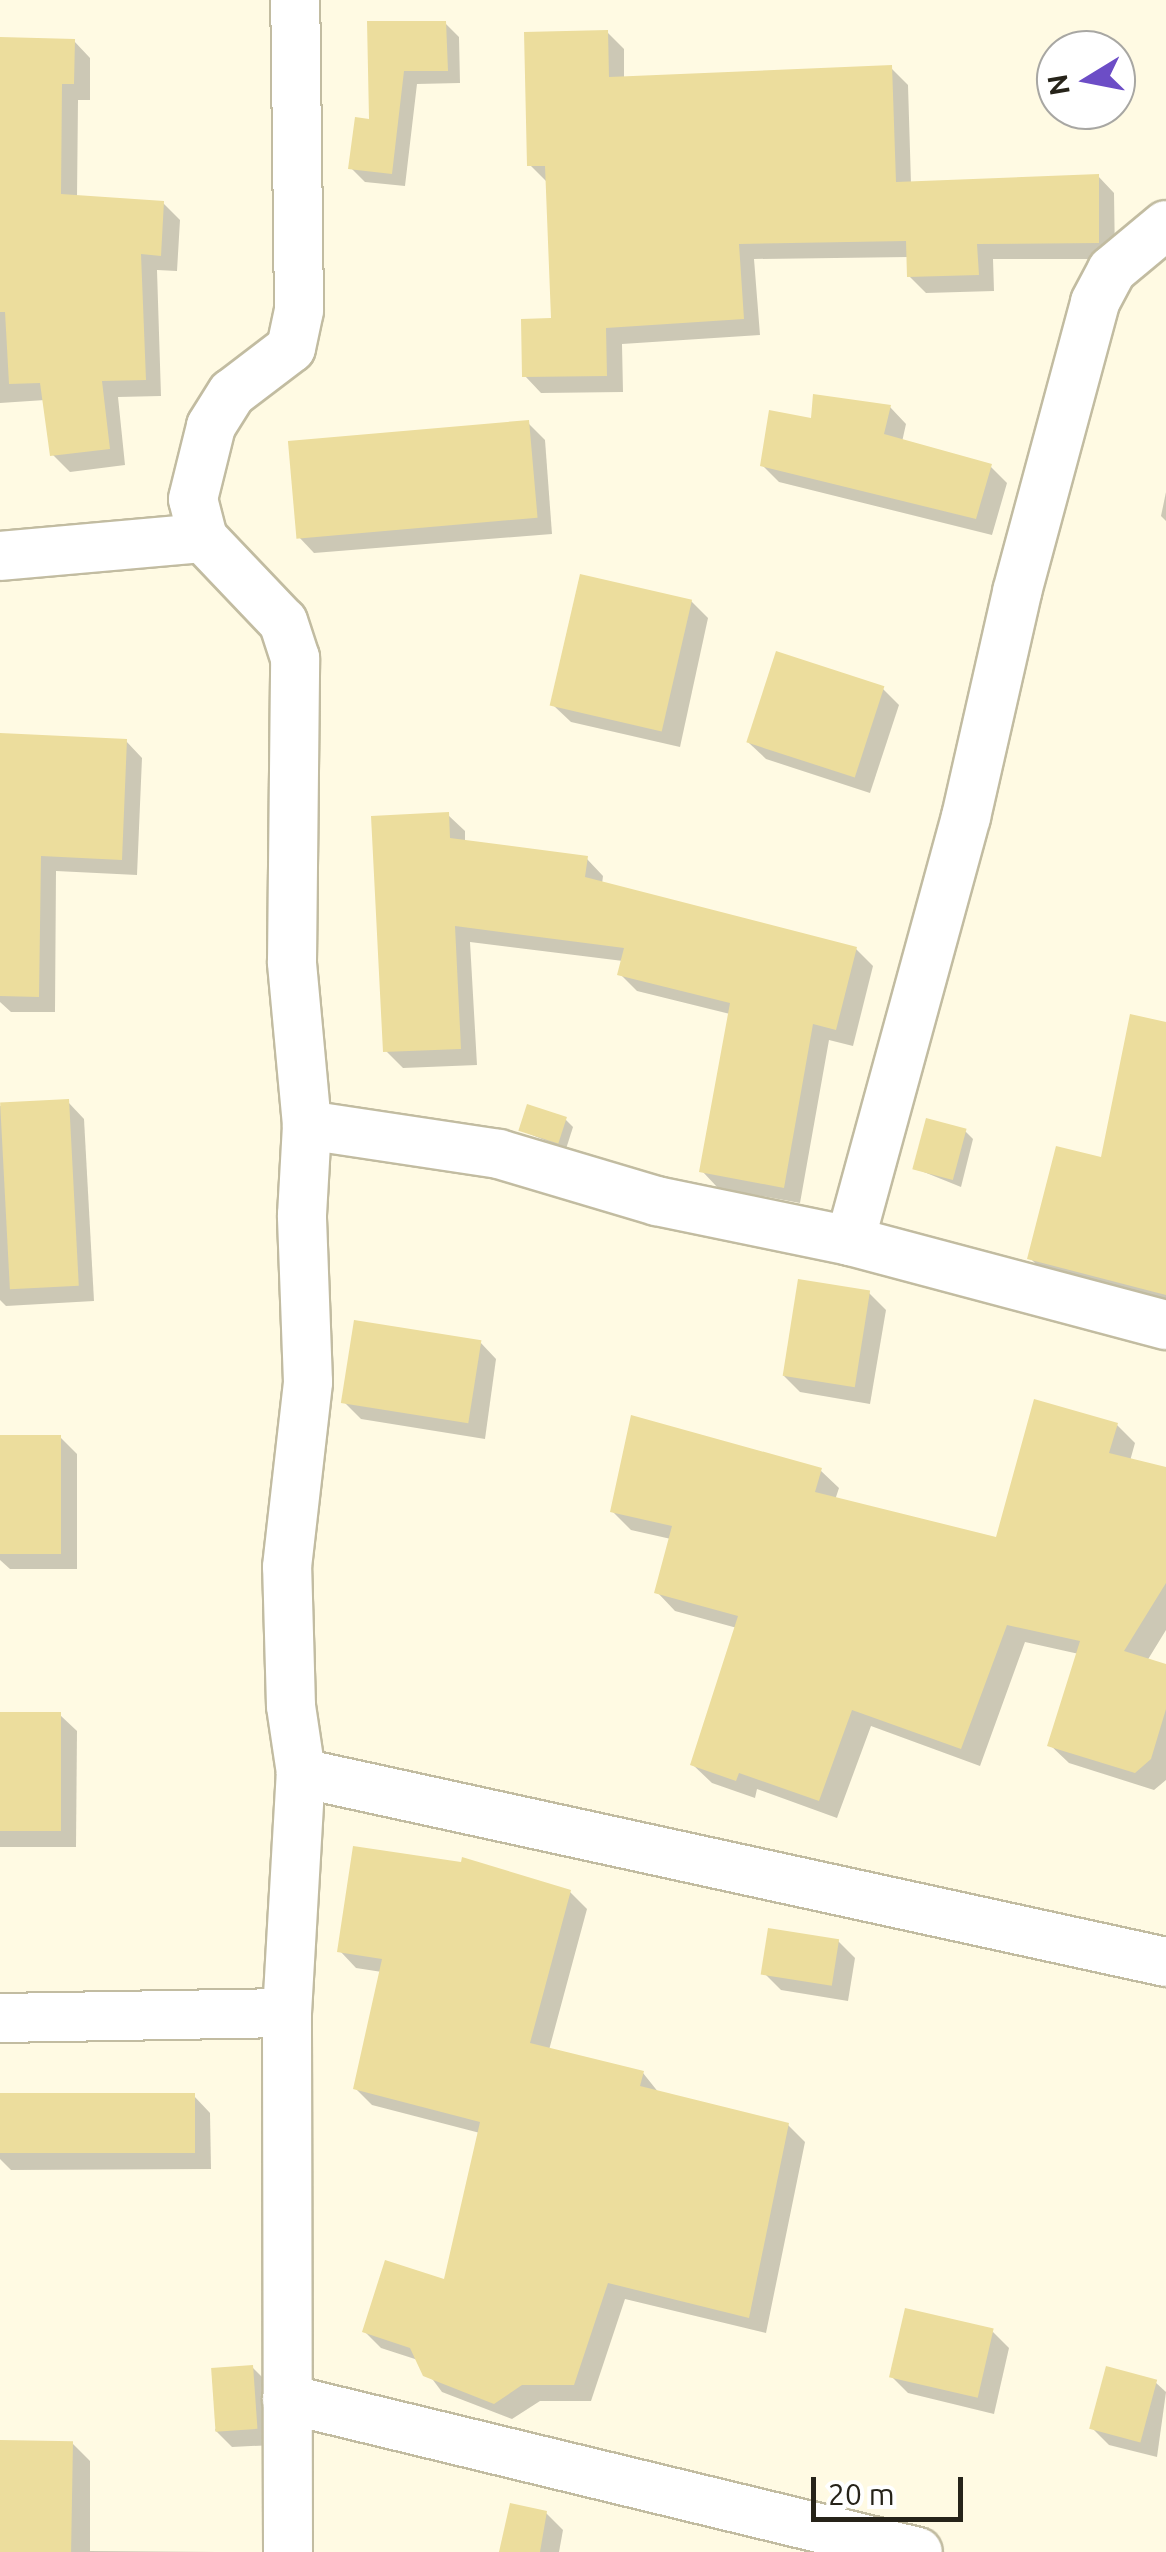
<!DOCTYPE html>
<style>
body{margin:0}
#map{position:relative;width:1166px;height:2552px;overflow:hidden;background:#fffae3;font-family:Ubuntu,sans-serif}
div>[style]{position:absolute}
.shadow>*{inset:0;background:#0003}
.building>*{inset:0;background:#ecdd9d;transform-origin:0 0}
.roads{filter:drop-shadow(2px 0 #c2bca1) drop-shadow(-2px 0 #c2bca1) drop-shadow(0 2px #c2bca1) drop-shadow(0 -2px #c2bca1)}
.minor>*{height:48px;margin:-24px;padding:0 24px;transform-origin:24px;border-radius:24px;background:#fff}
span{translate:-50% -50%;white-space:nowrap;text-align:center;line-height:1.15;-webkit-text-stroke:8px #fff;paint-order:stroke}
.north{position:absolute;left:1036px;top:30px;width:100px;height:100px;box-sizing:border-box;background:#fff;border:2px solid #a8a7a3;border-radius:50%;rotate:260deg;font-size:28px;font-weight:700;line-height:40px;text-align:center;color:#262319}
.north::after{content:'';display:block;margin:auto;width:35px;height:45px;background:#6c4dc6;clip-path:polygon(50% 0,100% 100%,50% 72%,0 100%)}
.scale{position:absolute;left:811px;top:2477px;width:152px;height:45px;box-sizing:border-box;border:5px solid #262319;border-top:0;padding-left:12px;font-size:30px;line-height:35px;white-space:nowrap;color:#262319;-webkit-text-stroke:8px #fff;paint-order:stroke}
</style>
<div id="map">
<div class="shadow">
<i style="clip-path:polygon(445px 23px,459px 37px,460px 83px,417px 84px,405px 186px,365px 182px,351px 168px,372px 121px,369px 24px)"></i>
<i style="clip-path:polygon(607px 32px,624px 49px,624px 79px,891px 68px,908px 85px,911px 184px,1098px 176px,1114px 193px,1115px 259px,993px 259px,994px 291px,926px 293px,909px 276px,909px 257px,754px 259px,760px 335px,622px 344px,623px 392px,541px 393px,525px 376px,554px 321px,547px 182px,530px 165px)"></i>
<i style="clip-path:polygon(0 40px,74px 41px,90px 58px,90px 100px,78px 100px,77px 198px,163px 203px,180px 220px,177px 271px,157px 270px,161px 396px,118px 397px,125px 465px,70px 472px,53px 455px,45px 400px,0 403px)"></i>
<i style="clip-path:polygon(890px 407px,906px 424px,902px 442px,990px 466px,1007px 483px,992px 535px,779px 482px,762px 465px,813px 421px)"></i>
<i style="clip-path:polygon(528px 423px,545px 440px,552px 534px,314px 553px,298px 536px)"></i>
<i style="clip-path:polygon(1166px 492px,1166px 521px,1161px 516px)"></i>
<i style="clip-path:polygon(691px 601px,708px 618px,680px 747px,571px 722px,554px 706px)"></i>
<i style="clip-path:polygon(882px 688px,899px 705px,870px 793px,766px 759px,749px 743px)"></i>
<i style="clip-path:polygon(0 736px,126px 741px,142px 758px,137px 875px,56px 871px,55px 1012px,11px 1012px,0 1002px)"></i>
<i style="clip-path:polygon(448px 815px,465px 831px,465px 843px,587px 859px,603px 876px,602px 884px,856px 949px,873px 966px,853px 1046px,829px 1040px,800px 1203px,718px 1188px,702px 1171px,730px 1014px,637px 991px,620px 974px,623px 961px,470px 942px,477px 1065px,403px 1068px,386px 1051px)"></i>
<i style="clip-path:polygon(1166px 1024px,1166px 1306px,1047px 1275px,1030px 1258px,1103px 1160px)"></i>
<i style="clip-path:polygon(68px 1102px,84px 1119px,94px 1301px,6px 1306px,0 1300px,0 1106px)"></i>
<i style="clip-path:polygon(565px 1119px,573px 1127px,566px 1149px,520px 1130px)"></i>
<i style="clip-path:polygon(965px 1131px,973px 1139px,961px 1187px,914px 1168px)"></i>
<i style="clip-path:polygon(869px 1293px,886px 1310px,870px 1404px,800px 1392px,783px 1375px)"></i>
<i style="clip-path:polygon(480px 1342px,496px 1359px,485px 1439px,361px 1419px,344px 1402px)"></i>
<i style="clip-path:polygon(1117px 1425px,1135px 1443px,1130px 1461px,1166px 1469px,1166px 1630px,1147px 1661px,1166px 1667px,1166px 1780px,1154px 1790px,1069px 1763px,1050px 1745px,1079px 1654px,1025px 1642px,980px 1766px,871px 1726px,837px 1818px,757px 1789px,755px 1798px,712px 1783px,693px 1765px,737px 1628px,675px 1611px,657px 1592px,671px 1539px,631px 1530px,613px 1512px,820px 1470px,839px 1488px,835px 1500px,998px 1540px)"></i>
<i style="clip-path:polygon(0 1437px,60px 1437px,77px 1454px,77px 1569px,10px 1569px,0 1560px)"></i>
<i style="clip-path:polygon(0 1714px,60px 1715px,77px 1731px,76px 1847px,0 1847px)"></i>
<i style="clip-path:polygon(570px 1892px,587px 1909px,549px 2050px,643px 2073px,659px 2093px,788px 2125px,805px 2142px,766px 2333px,625px 2299px,591px 2401px,540px 2401px,512px 2419px,442px 2392px,418px 2360px,381px 2348px,364px 2331px,445px 2283px,480px 2133px,372px 2105px,356px 2089px,382px 1972px,356px 1968px,340px 1951px)"></i>
<i style="clip-path:polygon(838px 1941px,855px 1958px,848px 2001px,781px 1990px,764px 1973px)"></i>
<i style="clip-path:polygon(194px 2096px,210px 2113px,211px 2169px,11px 2170px,0 2159px,0 2098px)"></i>
<i style="clip-path:polygon(993px 2332px,1009px 2348px,994px 2414px,908px 2393px,891px 2376px)"></i>
<i style="clip-path:polygon(252px 2367px,269px 2384px,274px 2445px,232px 2447px,215px 2430px)"></i>
<i style="clip-path:polygon(1155px 2382px,1166px 2392px,1157px 2457px,1109px 2445px,1092px 2428px)"></i>
<i style="clip-path:polygon(0 2443px,72px 2443px,90px 2461px,90px 2551px,218px 2552px,0 2552px)"></i>
<i style="clip-path:polygon(546px 2513px,563px 2530px,559px 2552px,503px 2552px)"></i>
</div>
<div class="building">
<i style="clip-path:polygon(367px 21px,446px 21px,448px 71px,404px 71px,392px 174px,348px 169px,355px 117px,369px 119px)"></i>
<i style="clip-path:polygon(608px 30px,609px 77px,892px 65px,896px 182px,1099px 174px,1099px 243px,977px 244px,979px 275px,907px 277px,906px 241px,739px 244px,744px 319px,606px 328px,607px 376px,522px 377px,521px 319px,551px 318px,545px 166px,527px 166px,524px 32px)"></i>
<i style="clip-path:polygon(0 37px,75px 39px,74px 84px,62px 84px,61px 194px,164px 201px,161px 256px,141px 254px,146px 380px,102px 381px,110px 449px,50px 456px,40px 383px,9px 384px,5px 312px,0 312px)"></i>
<i style="clip-path:polygon(813px 394px,891px 405px,884px 434px,992px 464px,976px 519px,760px 466px,769px 410px,811px 418px)"></i>
<i style="left:529px;top:420px;width:98px;height:242px;rotate:85deg"></i>
<i style="left:580px;top:574px;width:115px;height:135px;rotate:13deg"></i>
<i style="left:776px;top:651px;width:114px;height:96px;rotate:18deg"></i>
<i style="clip-path:polygon(0 733px,127px 739px,122px 860px,41px 856px,39px 997px,0 996px)"></i>
<i style="clip-path:polygon(449px 812px,450px 838px,588px 856px,585px 877px,857px 947px,836px 1030px,813px 1024px,784px 1188px,699px 1172px,730px 1003px,617px 975px,624px 948px,455px 926px,461px 1049px,383px 1052px,371px 816px)"></i>
<i style="clip-path:polygon(1130px 1014px,1166px 1022px,1166px 1295px,1027px 1259px,1056px 1146px,1101px 1157px)"></i>
<i style="left:69px;top:1099px;width:187px;height:69px;rotate:87deg"></i>
<i style="left:527px;top:1104px;width:42px;height:28px;rotate:18deg"></i>
<i style="left:926px;top:1118px;width:42px;height:53px;rotate:15deg"></i>
<i style="left:798px;top:1279px;width:73px;height:98px;rotate:9deg"></i>
<i style="left:354px;top:1320px;width:129px;height:84px;rotate:9deg"></i>
<i style="clip-path:polygon(1034px 1399px,1118px 1423px,1109px 1453px,1166px 1467px,1166px 1583px,1124px 1651px,1166px 1664px,1166px 1709px,1151px 1759px,1135px 1773px,1047px 1746px,1080px 1641px,1007px 1625px,961px 1749px,852px 1710px,819px 1801px,739px 1773px,736px 1781px,690px 1765px,738px 1616px,654px 1593px,672px 1526px,610px 1512px,631px 1415px,822px 1468px,815px 1492px,996px 1537px)"></i>
<i style="left:0;top:1435px;width:61px;height:119px"></i>
<i style="left:0;top:1712px;width:61px;height:119px"></i>
<i style="clip-path:polygon(353px 1846px,461px 1862px,462px 1857px,571px 1890px,530px 2043px,644px 2071px,640px 2086px,789px 2123px,749px 2318px,608px 2283px,574px 2385px,522px 2385px,494px 2404px,423px 2376px,410px 2348px,362px 2332px,385px 2260px,444px 2279px,480px 2122px,353px 2089px,382px 1959px,337px 1952px)"></i>
<i style="left:768px;top:1928px;width:72px;height:47px;rotate:9deg"></i>
<i style="left:195px;top:2093px;width:60px;height:195px;rotate:90deg"></i>
<i style="left:905px;top:2308px;width:91px;height:71px;rotate:13deg"></i>
<i style="left:253px;top:2365px;width:64px;height:42px;rotate:86deg"></i>
<i style="left:1106px;top:2366px;width:53px;height:65px;rotate:15deg"></i>
<i style="left:0;top:2440px;width:73px;height:112px;rotate:1deg"></i>
<i style="clip-path:polygon(510px 2503px,547px 2511px,540px 2552px,499px 2552px)"></i>
</div>
<div class="roads">
<div class="minor">
<i style="left:0;top:556px;width:204px;rotate:-5.1deg"></i>
<i style="left:307px;top:1125px;width:194px;rotate:8.6deg"></i>
<i style="left:499px;top:1154px;width:165px;rotate:16.6deg"></i>
<i style="left:657px;top:1201px;width:197px;rotate:11.7deg"></i>
<i style="left:850px;top:1241px;width:327px;rotate:14.9deg"></i>
<i style="left:850px;top:1241px;width:440px;rotate:-74.7deg"></i>
<i style="left:966px;top:817px;width:231px;rotate:-77.2deg"></i>
<i style="left:1017px;top:592px;width:300px;rotate:-74.9deg"></i>
<i style="left:1095px;top:302px;width:36px;rotate:-62deg"></i>
<i style="left:1112px;top:270px;width:70px;rotate:-39.8deg"></i>
<i style="left:301px;top:1773px;width:885px;rotate:12.33deg"></i>
<i style="left:0;top:2018px;width:287px;rotate:-1deg"></i>
<i style="left:287px;top:2399px;width:649px;rotate:13.63deg"></i>
<i style="left:288px;top:2552px;width:539px;rotate:-90.11deg"></i>
<i style="left:287px;top:2013px;width:240px;rotate:-86.7deg"></i>
<i style="left:301px;top:1773px;width:68px;rotate:-98.5deg"></i>
<i style="left:291px;top:1706px;width:139px;rotate:-91.6deg"></i>
<i style="left:287px;top:1567px;width:186px;rotate:-83.5deg"></i>
<i style="left:308px;top:1382px;width:167px;rotate:-92.1deg"></i>
<i style="left:302px;top:1215px;width:90px;rotate:-86.8deg"></i>
<i style="left:307px;top:1125px;width:164px;rotate:-95.3deg"></i>
<i style="left:292px;top:962px;width:304px;rotate:-89.4deg"></i>
<i style="left:295px;top:658px;width:38px;rotate:-108deg"></i>
<i style="left:283px;top:622px;width:116px;rotate:-133.6deg"></i>
<i style="left:203px;top:538px;width:40px;rotate:-104.4deg"></i>
<i style="left:193px;top:499px;width:75px;rotate:-76.1deg"></i>
<i style="left:211px;top:426px;width:39px;rotate:-58deg"></i>
<i style="left:232px;top:393px;width:74px;rotate:-37.3deg"></i>
<i style="left:291px;top:348px;width:39px;rotate:-78deg"></i>
<i style="left:299px;top:310px;width:310px;rotate:-90.7deg"></i>
</div>
</div>
<div class="north">N</div>
<div class="scale">20 m</div>
</div>
